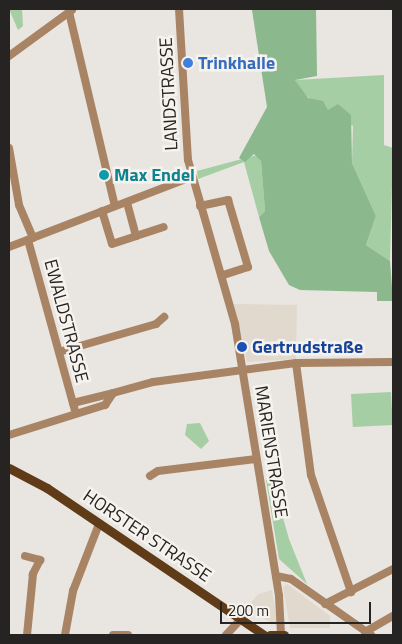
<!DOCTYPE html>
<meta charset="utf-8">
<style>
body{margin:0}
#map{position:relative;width:402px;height:644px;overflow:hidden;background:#e9e5e0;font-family:"Titillium Web",sans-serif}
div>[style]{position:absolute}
.built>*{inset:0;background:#e1d9ce}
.green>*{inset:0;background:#a5cea5;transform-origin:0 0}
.forest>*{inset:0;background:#8bb88c}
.minor>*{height:8px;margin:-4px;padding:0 4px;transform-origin:4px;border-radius:4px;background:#a88465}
.major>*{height:9px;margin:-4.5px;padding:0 4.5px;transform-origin:4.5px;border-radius:4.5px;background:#5f3b17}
.dots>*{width:14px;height:14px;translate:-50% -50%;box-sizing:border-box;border:2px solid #f6f2ed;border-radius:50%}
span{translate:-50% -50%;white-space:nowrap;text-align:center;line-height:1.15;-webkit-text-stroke:5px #f6f2ed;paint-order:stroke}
.shop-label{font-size:18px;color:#366cbe;font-weight:700}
.left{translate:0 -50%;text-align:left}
.street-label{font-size:18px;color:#252422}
.culture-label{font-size:18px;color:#0d838f;font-weight:700}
.transit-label{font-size:18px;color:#164399;font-weight:700}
.frame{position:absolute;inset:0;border:10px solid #252422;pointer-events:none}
.scale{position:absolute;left:220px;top:602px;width:151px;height:22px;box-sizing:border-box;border:2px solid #252422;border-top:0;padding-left:6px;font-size:15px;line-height:18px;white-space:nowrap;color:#252422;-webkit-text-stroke:4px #f6f2ed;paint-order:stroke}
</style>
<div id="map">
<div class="built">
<i style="clip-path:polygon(234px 304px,297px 305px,296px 359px,247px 362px)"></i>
<i style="clip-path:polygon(287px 584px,330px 616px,330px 628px,290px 628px,283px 587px)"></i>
<i style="clip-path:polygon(272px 590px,277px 621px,276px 625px,246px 609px,258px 594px)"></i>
</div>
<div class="green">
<i style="clip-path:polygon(22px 9px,23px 26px,18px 30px,9px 9px)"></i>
<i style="clip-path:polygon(384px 75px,384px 145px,393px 148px,390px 261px,366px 245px,376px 216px,352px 163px,353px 126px,303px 94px,295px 80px)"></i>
<i style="clip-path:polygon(257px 155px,261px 161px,265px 211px,259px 217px,244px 162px,198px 179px,197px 171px)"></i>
<i style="left:391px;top:392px;width:33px;height:40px;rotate:87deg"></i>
<i style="clip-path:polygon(200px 423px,209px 441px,201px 449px,185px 435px,187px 424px)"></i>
<i style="clip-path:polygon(272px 479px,289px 539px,307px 584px,279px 559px,266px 480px)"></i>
</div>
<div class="forest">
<i style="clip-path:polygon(316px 9px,317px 76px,295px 80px,308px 98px,323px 101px,328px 110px,338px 104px,351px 115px,352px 163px,376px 216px,366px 245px,390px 261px,393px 301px,377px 301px,377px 292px,300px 290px,289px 285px,269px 251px,259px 217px,265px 211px,261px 161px,254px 154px,245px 162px,239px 158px,267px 107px,252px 10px)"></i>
</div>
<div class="minor">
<i style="left:179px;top:9px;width:151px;rotate:86.6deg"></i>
<i style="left:188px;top:160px;width:171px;rotate:74deg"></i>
<i style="left:235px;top:324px;width:276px;rotate:80.8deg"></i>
<i style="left:279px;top:596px;width:37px;rotate:87deg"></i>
<i style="left:69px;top:12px;width:199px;rotate:76.7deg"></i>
<i style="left:9px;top:56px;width:78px;rotate:-36.1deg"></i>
<i style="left:9px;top:148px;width:58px;rotate:80deg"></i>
<i style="left:19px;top:205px;width:36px;rotate:67deg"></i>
<i style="left:200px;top:206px;width:29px;rotate:-12deg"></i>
<i style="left:228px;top:200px;width:70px;rotate:73.4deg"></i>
<i style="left:248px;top:267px;width:28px;rotate:162deg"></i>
<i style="left:102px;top:211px;width:34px;rotate:73deg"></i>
<i style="left:112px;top:244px;width:25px;rotate:-18deg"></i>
<i style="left:136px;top:236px;width:35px;rotate:-105deg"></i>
<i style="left:136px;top:236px;width:29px;rotate:-18deg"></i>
<i style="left:28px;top:240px;width:177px;rotate:74.6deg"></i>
<i style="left:9px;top:247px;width:195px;rotate:-21deg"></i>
<i style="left:59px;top:352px;width:101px;rotate:-16.1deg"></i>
<i style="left:156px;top:324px;width:11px;rotate:-41deg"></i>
<i style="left:296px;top:363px;width:113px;rotate:82.4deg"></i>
<i style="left:311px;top:475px;width:124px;rotate:71.1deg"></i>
<i style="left:73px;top:403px;width:41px;rotate:-14deg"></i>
<i style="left:9px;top:435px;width:101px;rotate:-17.4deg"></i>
<i style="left:105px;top:405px;width:14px;rotate:-56deg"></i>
<i style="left:113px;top:393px;width:41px;rotate:-15.4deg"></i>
<i style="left:153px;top:382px;width:144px;rotate:-7.6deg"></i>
<i style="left:296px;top:363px;width:97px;rotate:-0.6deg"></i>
<i style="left:150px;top:476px;width:9px;rotate:-32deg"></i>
<i style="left:158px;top:471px;width:99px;rotate:-7deg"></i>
<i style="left:25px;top:556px;width:16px;rotate:15deg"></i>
<i style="left:40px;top:560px;width:16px;rotate:117deg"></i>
<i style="left:33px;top:574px;width:61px;rotate:95.6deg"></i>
<i style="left:276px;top:576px;width:15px;rotate:11deg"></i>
<i style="left:291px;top:579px;width:98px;rotate:35deg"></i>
<i style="left:325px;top:604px;width:76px;rotate:-27.2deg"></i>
<i style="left:365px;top:632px;width:32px;rotate:-30deg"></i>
<i style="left:65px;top:635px;width:45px;rotate:-79.7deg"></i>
<i style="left:73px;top:591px;width:72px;rotate:-68.8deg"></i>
<i style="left:113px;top:635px;width:15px"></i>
<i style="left:226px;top:635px;width:22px;rotate:-47deg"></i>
</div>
<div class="major">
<i style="left:9px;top:468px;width:43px;rotate:27.8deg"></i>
<i style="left:47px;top:488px;width:262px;rotate:34.1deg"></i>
<i style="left:270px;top:635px;width:14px"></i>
</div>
<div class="dots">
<i style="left:188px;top:63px;background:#3f7fe0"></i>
<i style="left:104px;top:175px;background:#0f9aa8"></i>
<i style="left:242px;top:347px;background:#1a4fb4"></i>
</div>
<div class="shop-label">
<span class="left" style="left:198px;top:63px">Trinkhalle</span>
</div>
<div class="street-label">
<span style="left:169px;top:94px;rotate:-93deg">LANDSTRASSE</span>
<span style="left:66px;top:321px;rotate:75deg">EWALDSTRASSE</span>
<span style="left:271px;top:452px;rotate:81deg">MARIENSTRASSE</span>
<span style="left:147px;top:536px;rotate:34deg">HORSTER STRASSE</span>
</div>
<div class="culture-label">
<span class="left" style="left:114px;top:175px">Max Endel</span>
</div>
<div class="transit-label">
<span class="left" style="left:252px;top:347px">Gertrudstraße</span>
</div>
<div class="frame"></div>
<div class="scale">200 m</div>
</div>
